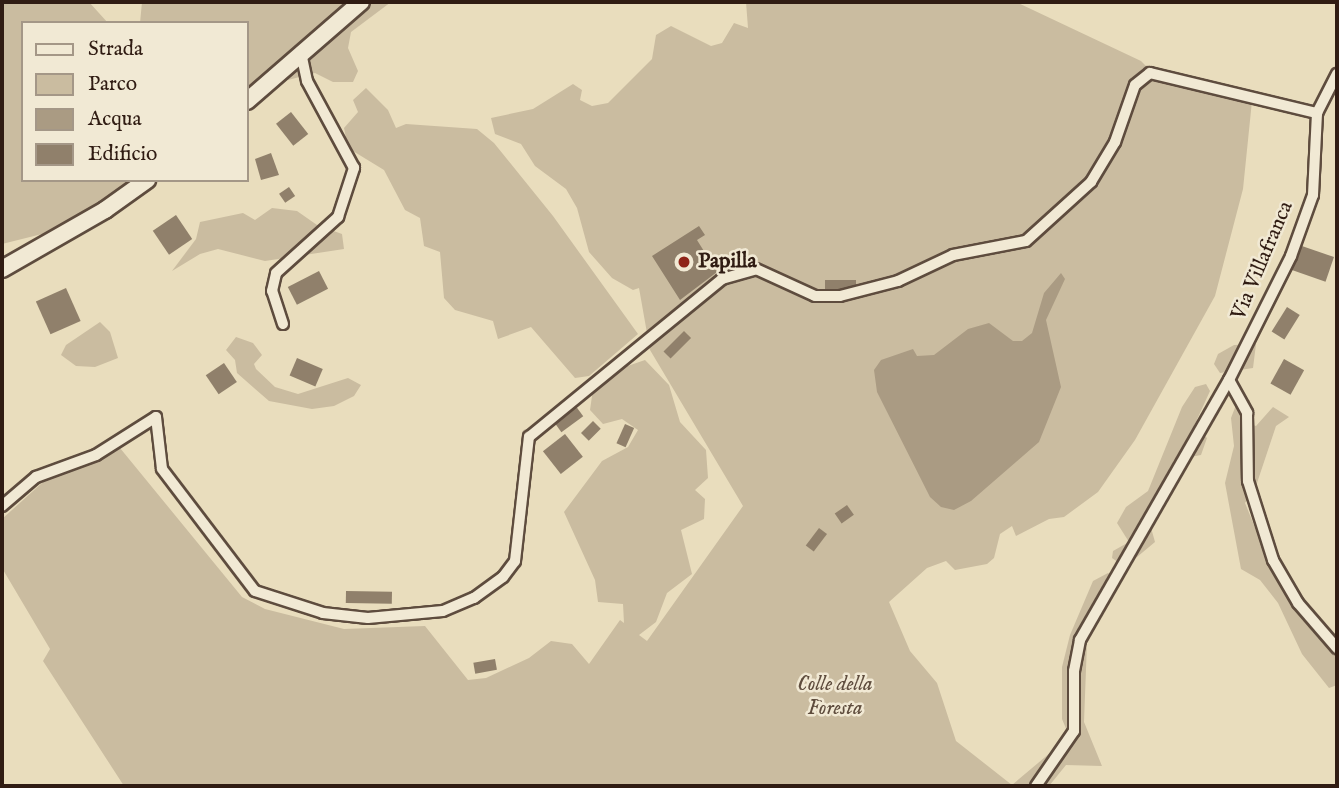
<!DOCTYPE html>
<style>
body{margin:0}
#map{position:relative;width:1339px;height:788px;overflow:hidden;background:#e9ddbd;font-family:"IM FELL English",serif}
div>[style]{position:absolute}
.green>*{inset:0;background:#cabca0}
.water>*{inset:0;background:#aa9b83}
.building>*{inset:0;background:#90806b;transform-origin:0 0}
.roads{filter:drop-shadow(2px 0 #5e4c3e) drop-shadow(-2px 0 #5e4c3e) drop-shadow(0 2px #5e4c3e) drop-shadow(0 -2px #5e4c3e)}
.minor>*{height:10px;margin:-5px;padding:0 5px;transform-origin:5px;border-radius:5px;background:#f1e9d4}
.secondary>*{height:16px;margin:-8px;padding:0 8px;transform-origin:8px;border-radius:8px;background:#f1e9d4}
.dots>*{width:19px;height:19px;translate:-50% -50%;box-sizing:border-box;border:4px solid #f1e9d4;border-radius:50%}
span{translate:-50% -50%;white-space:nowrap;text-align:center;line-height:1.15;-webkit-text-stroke:5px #f1e9d4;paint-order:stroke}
.street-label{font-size:21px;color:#301c13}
.poi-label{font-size:21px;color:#301c13;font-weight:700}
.left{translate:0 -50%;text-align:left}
.park-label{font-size:21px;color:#5e4c3d;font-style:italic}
.frame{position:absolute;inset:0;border:4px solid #301c13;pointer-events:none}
.legend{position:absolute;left:21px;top:21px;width:228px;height:161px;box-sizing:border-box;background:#f1e9d4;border:2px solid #a49787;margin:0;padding:9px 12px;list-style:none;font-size:21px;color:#301c13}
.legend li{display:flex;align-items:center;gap:14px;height:35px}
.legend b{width:35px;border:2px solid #a49787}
</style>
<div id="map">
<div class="green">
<i style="clip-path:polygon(2px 2px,89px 2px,108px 23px,23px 23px,23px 180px,132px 180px,58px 230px,2px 244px)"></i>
<i style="clip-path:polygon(142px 2px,352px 2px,247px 89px,247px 23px,140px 23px)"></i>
<i style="clip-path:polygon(370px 2px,391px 2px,351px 32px,348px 48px,358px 71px,353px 82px,333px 82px,315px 73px,288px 80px,288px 70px,309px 59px)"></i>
<i style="clip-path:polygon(746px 2px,1016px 2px,1141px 61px,1157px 77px,1252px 101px,1243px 189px,1215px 296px,1135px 440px,1098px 492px,1064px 517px,1049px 519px,1016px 536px,1012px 526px,1000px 534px,994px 558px,987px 564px,955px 570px,946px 561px,927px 568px,889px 602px,910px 651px,937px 683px,956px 741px,1012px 785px,1057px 747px,1067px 731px,1062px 719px,1062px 667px,1070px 635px,1093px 581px,1108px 573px,1117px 579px,1119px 585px,1087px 643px,1084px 722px,1102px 766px,1066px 765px,1049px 786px,124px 786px,43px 661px,50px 649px,2px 568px,2px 519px,43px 482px,120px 448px,242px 597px,265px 609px,344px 629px,425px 626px,468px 680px,486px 678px,529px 658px,551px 641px,572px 644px,589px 664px,620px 620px,624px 623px,623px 604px,598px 602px,595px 580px,564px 512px,602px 461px,628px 447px,638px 430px,622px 419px,603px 424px,590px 410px,593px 389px,616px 370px,645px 360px,669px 385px,680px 422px,706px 450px,708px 478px,695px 490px,705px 499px,704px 519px,681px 530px,692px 574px,667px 593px,656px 622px,639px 635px,647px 641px,743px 506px,650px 350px,639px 288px,633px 290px,612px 278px,589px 252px,577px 208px,566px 189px,535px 166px,521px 144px,495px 134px,491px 118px,533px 109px,573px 84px,582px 90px,580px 100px,592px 106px,608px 103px,652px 59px,656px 35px,671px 26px,711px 46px,722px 43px,734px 23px,748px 28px)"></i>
<i style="clip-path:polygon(366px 88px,388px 110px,396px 128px,406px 124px,477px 129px,494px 143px,553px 216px,638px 334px,589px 376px,575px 378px,531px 327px,498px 339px,493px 321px,455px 310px,444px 298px,440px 252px,424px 246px,420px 218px,405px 210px,384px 170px,348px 148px,344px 128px,358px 112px,353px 100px)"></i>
<i style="clip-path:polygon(272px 208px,297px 211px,317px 225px,342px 234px,344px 249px,265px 261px,218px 249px,200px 254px,172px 271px,196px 239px,200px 222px,243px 213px,255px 220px)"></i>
<i style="clip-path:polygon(100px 322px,110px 332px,118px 358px,95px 367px,76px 366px,61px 355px,66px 345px)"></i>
<i style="clip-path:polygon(236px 337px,253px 343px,262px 355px,254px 364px,256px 369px,275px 387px,298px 394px,348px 378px,361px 385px,354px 396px,334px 406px,312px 409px,269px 401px,237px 373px,235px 360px,226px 350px)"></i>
<i style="clip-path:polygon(1256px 344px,1253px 368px,1220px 373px,1214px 364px,1218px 354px,1234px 345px)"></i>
<i style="clip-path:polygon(1206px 384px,1210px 391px,1194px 426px,1207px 438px,1201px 455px,1174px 460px,1169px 474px,1180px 476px,1173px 493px,1168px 501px,1150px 503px,1148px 517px,1155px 542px,1125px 567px,1112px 558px,1113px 551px,1129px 542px,1117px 523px,1126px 507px,1148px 491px,1182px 407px,1195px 387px)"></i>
<i style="clip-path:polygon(1250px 400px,1250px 424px,1256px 426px,1273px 407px,1289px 417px,1276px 426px,1255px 489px,1245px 503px,1272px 569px,1300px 613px,1324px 622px,1324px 641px,1337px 657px,1337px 685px,1329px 688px,1302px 654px,1278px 603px,1260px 580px,1241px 569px,1225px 483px,1234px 446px,1231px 418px,1236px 405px)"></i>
</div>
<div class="water">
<i style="clip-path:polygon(1061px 273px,1065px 279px,1046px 320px,1061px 387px,1039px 442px,971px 501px,954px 510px,941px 507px,930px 497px,877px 392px,874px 370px,881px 360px,913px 349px,917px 356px,934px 355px,968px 329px,989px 323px,1013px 341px,1022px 341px,1032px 333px,1044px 293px)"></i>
</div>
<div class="building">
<i style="left:291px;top:112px;width:28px;height:19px;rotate:52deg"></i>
<i style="clip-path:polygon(271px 153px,279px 175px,261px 180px,255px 159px)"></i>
<i style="left:289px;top:187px;width:11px;height:12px;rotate:56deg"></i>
<i style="left:176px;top:215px;width:29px;height:28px;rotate:56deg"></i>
<i style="clip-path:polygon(699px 226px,705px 235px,697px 240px,717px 272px,680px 300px,652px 256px)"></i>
<i style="left:1299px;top:245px;width:37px;height:26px;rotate:19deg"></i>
<i style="left:319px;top:271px;width:20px;height:35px;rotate:63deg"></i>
<i style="left:825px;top:280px;width:31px;height:9px"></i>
<i style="left:66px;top:288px;width:36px;height:33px;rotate:66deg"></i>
<i style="left:1287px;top:307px;width:15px;height:29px;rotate:32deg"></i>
<i style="left:684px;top:331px;width:10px;height:29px;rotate:45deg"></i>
<i style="left:297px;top:358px;width:28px;height:19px;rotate:23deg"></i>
<i style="left:1284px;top:359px;width:23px;height:28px;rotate:29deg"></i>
<i style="left:224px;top:363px;width:23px;height:22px;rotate:56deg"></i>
<i style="left:575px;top:405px;width:14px;height:27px;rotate:54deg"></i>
<i style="left:593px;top:421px;width:11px;height:17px;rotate:45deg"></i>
<i style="left:625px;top:424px;width:10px;height:21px;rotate:24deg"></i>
<i style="left:565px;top:434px;width:29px;height:28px;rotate:52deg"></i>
<i style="left:847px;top:505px;width:12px;height:15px;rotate:55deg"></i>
<i style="left:819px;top:528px;width:10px;height:22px;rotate:37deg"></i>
<i style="left:346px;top:591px;width:46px;height:12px;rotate:1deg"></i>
<i style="left:495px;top:659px;width:11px;height:22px;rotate:80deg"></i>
</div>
<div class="roads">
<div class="minor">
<i style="left:283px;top:324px;width:35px;rotate:-108deg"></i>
<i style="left:272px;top:291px;width:18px;rotate:-77deg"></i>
<i style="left:276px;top:273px;width:84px;rotate:-42.1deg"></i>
<i style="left:338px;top:217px;width:52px;rotate:-71.9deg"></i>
<i style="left:354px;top:168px;width:99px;rotate:-118.4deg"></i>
<i style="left:307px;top:81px;width:29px;rotate:-102deg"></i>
<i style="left:1229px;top:380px;width:38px;rotate:61deg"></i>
<i style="left:1247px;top:413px;width:68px;rotate:89.2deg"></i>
<i style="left:1248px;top:481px;width:83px;rotate:72.4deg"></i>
<i style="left:1273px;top:560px;width:50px;rotate:59.8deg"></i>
<i style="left:1298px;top:603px;width:60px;rotate:49.1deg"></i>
<i style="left:2px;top:506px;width:45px;rotate:-40.5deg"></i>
<i style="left:36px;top:477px;width:64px;rotate:-20.1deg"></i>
<i style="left:96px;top:455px;width:71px;rotate:-32.3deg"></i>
<i style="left:156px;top:417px;width:52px;rotate:83.4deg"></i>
<i style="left:162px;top:469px;width:153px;rotate:52.7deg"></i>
<i style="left:255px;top:591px;width:71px;rotate:17.9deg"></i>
<i style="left:323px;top:613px;width:45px;rotate:6.3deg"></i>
<i style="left:368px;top:618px;width:75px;rotate:-5.3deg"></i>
<i style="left:443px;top:611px;width:34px;rotate:-23deg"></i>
<i style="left:474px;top:598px;width:36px;rotate:-36deg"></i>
<i style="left:503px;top:577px;width:20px;rotate:-53deg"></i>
<i style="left:515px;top:561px;width:125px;rotate:-83.6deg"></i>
<i style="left:529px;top:437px;width:249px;rotate:-39.3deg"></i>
<i style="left:722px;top:279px;width:35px;rotate:-16deg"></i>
<i style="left:756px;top:269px;width:65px;rotate:24.6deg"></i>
<i style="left:815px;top:296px;width:25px"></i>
<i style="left:840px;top:296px;width:60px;rotate:-14.5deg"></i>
<i style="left:898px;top:281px;width:61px;rotate:-25.3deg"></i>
<i style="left:953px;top:255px;width:74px;rotate:-10.9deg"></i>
<i style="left:1026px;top:241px;width:88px;rotate:-42.2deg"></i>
<i style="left:1091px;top:182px;width:47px;rotate:-59deg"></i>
<i style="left:1115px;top:142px;width:60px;rotate:-70.7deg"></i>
<i style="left:1135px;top:85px;width:19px;rotate:-39deg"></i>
<i style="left:1150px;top:73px;width:172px;rotate:13.5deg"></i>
<i style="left:1036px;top:786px;width:67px;rotate:-55.4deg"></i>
<i style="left:1074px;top:731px;width:60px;rotate:-90deg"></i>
<i style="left:1074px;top:671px;width:32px;rotate:-79deg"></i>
<i style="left:1080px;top:640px;width:300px;rotate:-60.2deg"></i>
<i style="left:1229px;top:380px;width:139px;rotate:-63.4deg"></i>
<i style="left:1291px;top:256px;width:65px;rotate:-70.2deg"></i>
<i style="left:1313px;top:195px;width:82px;rotate:-87.2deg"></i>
<i style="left:1317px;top:113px;width:44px;rotate:-62.9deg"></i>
</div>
<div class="secondary">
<i style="left:247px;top:101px;width:151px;rotate:-41deg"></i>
<i style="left:2px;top:269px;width:119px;rotate:-29.8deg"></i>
<i style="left:105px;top:210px;width:52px;rotate:-35.5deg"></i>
</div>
</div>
<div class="dots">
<i style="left:684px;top:262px;background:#8f2418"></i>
</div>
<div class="street-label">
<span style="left:1263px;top:261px;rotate:-67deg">Via Villafranca</span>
</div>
<div class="poi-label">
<span class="left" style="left:698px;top:262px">Papilla</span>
</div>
<div class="park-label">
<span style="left:835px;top:697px">Colle della<br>Foresta</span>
</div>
<div class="frame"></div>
<ul class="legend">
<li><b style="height:9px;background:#f1e9d4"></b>Strada</li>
<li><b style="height:19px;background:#cabca0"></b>Parco</li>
<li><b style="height:19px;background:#aa9b83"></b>Acqua</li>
<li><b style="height:19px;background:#90806b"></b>Edificio</li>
</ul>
</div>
